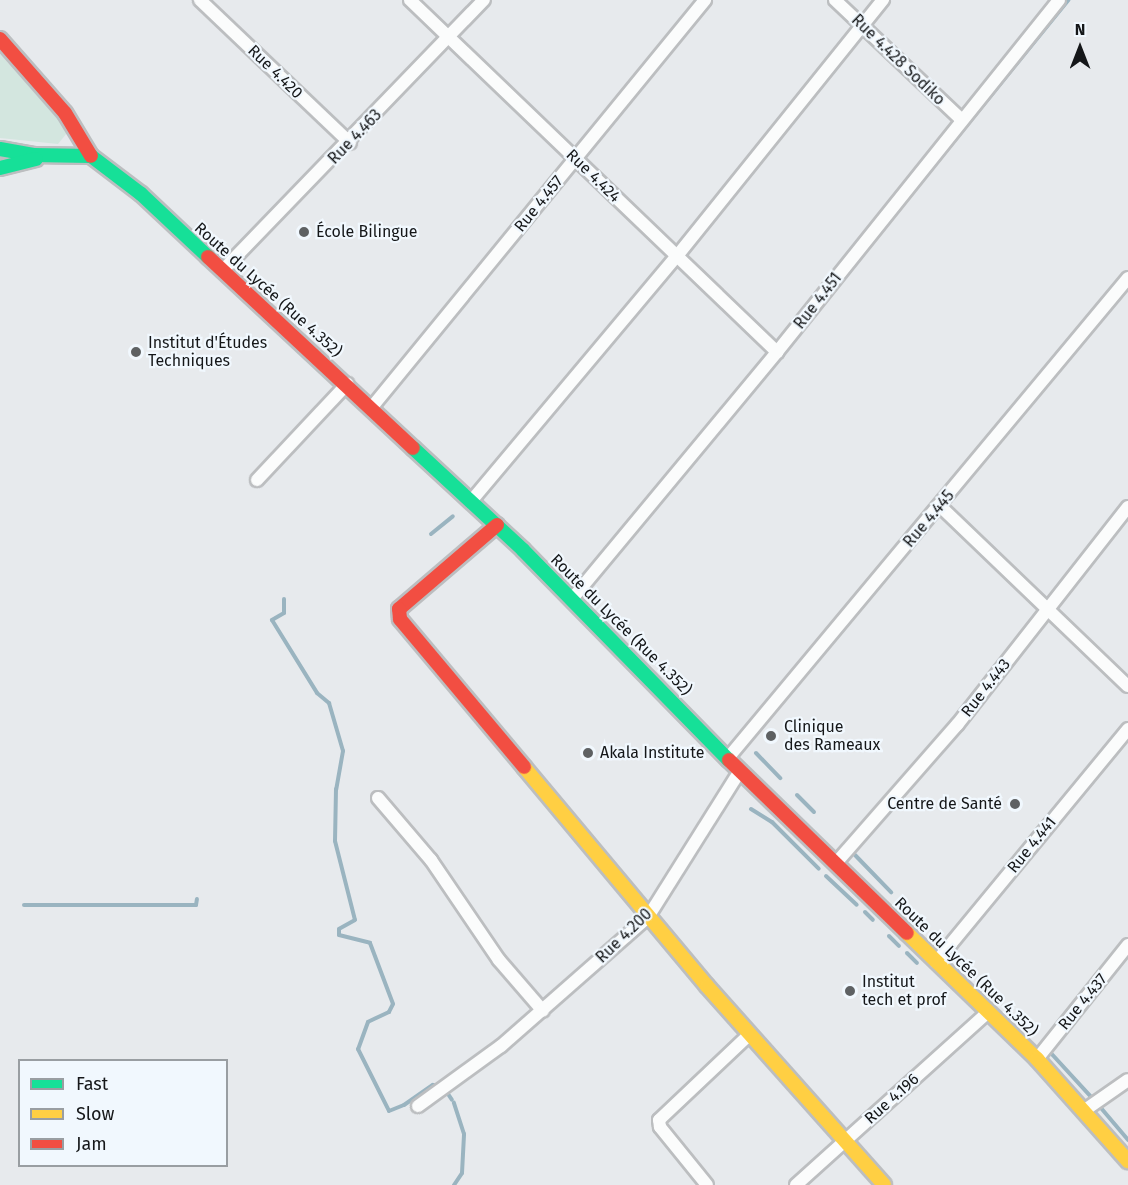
<!DOCTYPE html>
<meta charset="utf-8">
<style>
body{margin:0}
#map{position:relative;width:1128px;height:1185px;overflow:hidden;background:#e7eaed;font-family:"Fira Sans",sans-serif}
div>[style]{position:absolute}
.green>*{inset:0;background:#d3e6df}
.stream>*{height:4px;margin:-2px;padding:0 2px;transform-origin:2px;border-radius:2px;background:#9ab4c0}
.roads{filter:drop-shadow(2px 0 #bcbec0) drop-shadow(-2px 0 #bcbec0) drop-shadow(0 2px #bcbec0) drop-shadow(0 -2px #bcbec0)}
.street>*{height:12px;margin:-6px;padding:0 6px;transform-origin:6px;border-radius:6px;background:#fbfcfc}
.fast>*{height:14px;margin:-7px;padding:0 7px;transform-origin:7px;border-radius:7px;background:#16e098}
.slow>*{height:14px;margin:-7px;padding:0 7px;transform-origin:7px;border-radius:7px;background:#ffcf43}
.jam>*{height:14px;margin:-7px;padding:0 7px;transform-origin:7px;border-radius:7px;background:#f24e42}
.dots>*{width:16px;height:16px;translate:-50% -50%;box-sizing:border-box;border:3px solid #f1f8fe;border-radius:50%}
span{translate:-50% -50%;white-space:nowrap;text-align:center;line-height:1.15;-webkit-text-stroke:4.5px #f1f8fe;paint-order:stroke}
.street-label{font-size:16px;color:#151719}
.poi-label{font-size:16px;color:#151719}
.left{translate:0 -50%;text-align:left}
.right{translate:-100% -50%;text-align:right}
.legend{position:absolute;left:18px;top:1059px;width:210px;height:108px;box-sizing:border-box;background:#f1f8fe;border:2px solid #999ea2;margin:0;padding:8px 10px;list-style:none;font-size:18px;color:#151719}
.legend li{display:flex;align-items:center;gap:12px;height:30px}
.legend b{width:30px;border:2px solid #999ea2}
.north{position:absolute;left:1050px;top:18px;width:60px;height:60px;-webkit-text-stroke:4px #f1f8fe;paint-order:stroke;rotate:0deg;font-size:16px;font-weight:700;line-height:24px;text-align:center;color:#151719}
.north::after{content:'';display:block;margin:auto;width:21px;height:27px;background:#151719;clip-path:polygon(50% 0,100% 100%,50% 72%,0 100%)}
</style>
<div id="map">
<div class="green">
<i style="clip-path:polygon(0 54px,64px 126px,67px 133px,58px 144px,0 138px)"></i>
</div>
<div class="stream">
<i style="left:857px;top:261px;width:336px;rotate:-51deg"></i>
<i style="left:431px;top:534px;width:28px;rotate:-39deg"></i>
<i style="left:284px;top:599px;width:14px;rotate:90deg"></i>
<i style="left:284px;top:613px;width:14px;rotate:150deg"></i>
<i style="left:272px;top:620px;width:86px;rotate:58.3deg"></i>
<i style="left:317px;top:693px;width:16px;rotate:40deg"></i>
<i style="left:329px;top:703px;width:50px;rotate:73.7deg"></i>
<i style="left:343px;top:751px;width:39px;rotate:100deg"></i>
<i style="left:336px;top:789px;width:52px;rotate:91.1deg"></i>
<i style="left:335px;top:841px;width:81px;rotate:75.8deg"></i>
<i style="left:355px;top:920px;width:18px;rotate:151deg"></i>
<i style="left:339px;top:929px;width:6px;rotate:90deg"></i>
<i style="left:339px;top:935px;width:32px;rotate:14deg"></i>
<i style="left:370px;top:943px;width:65px;rotate:69.3deg"></i>
<i style="left:393px;top:1004px;width:9px;rotate:117deg"></i>
<i style="left:389px;top:1012px;width:23px;rotate:155deg"></i>
<i style="left:368px;top:1022px;width:29px;rotate:110deg"></i>
<i style="left:358px;top:1049px;width:69px;rotate:63.4deg"></i>
<i style="left:389px;top:1111px;width:16px;rotate:-22deg"></i>
<i style="left:404px;top:1105px;width:35px;rotate:-35deg"></i>
<i style="left:433px;top:1085px;width:11px;rotate:15deg"></i>
<i style="left:444px;top:1088px;width:14px;rotate:56deg"></i>
<i style="left:756px;top:753px;width:35px;rotate:46deg"></i>
<i style="left:797px;top:795px;width:24px;rotate:45deg"></i>
<i style="left:751px;top:809px;width:25px;rotate:32deg"></i>
<i style="left:772px;top:822px;width:66px;rotate:45deg"></i>
<i style="left:855px;top:855px;width:52px;rotate:45.8deg"></i>
<i style="left:826px;top:876px;width:42px;rotate:43.1deg"></i>
<i style="left:24px;top:905px;width:172px"></i>
<i style="left:196px;top:905px;width:6px;rotate:-81deg"></i>
<i style="left:865px;top:912px;width:11px;rotate:45deg"></i>
<i style="left:889px;top:936px;width:14px;rotate:45deg"></i>
<i style="left:907px;top:953px;width:14px;rotate:45deg"></i>
<i style="left:1049px;top:1051px;width:64px;rotate:47.5deg"></i>
<i style="left:1101px;top:1108px;width:42px;rotate:49.8deg"></i>
<i style="left:454px;top:1185px;width:14px;rotate:-56deg"></i>
<i style="left:462px;top:1173px;width:39px;rotate:-87deg"></i>
<i style="left:464px;top:1134px;width:33px;rotate:-108deg"></i>
</div>
<div class="roads">
<div class="street">
<i style="left:200px;top:0;width:207px;rotate:43.6deg"></i>
<i style="left:410px;top:0;width:509px;rotate:43.8deg"></i>
<i style="left:835px;top:0;width:173px;rotate:43.4deg"></i>
<i style="left:222px;top:271px;width:377px;rotate:-46deg"></i>
<i style="left:372px;top:407px;width:526px;rotate:-50.71deg"></i>
<i style="left:257px;top:480px;width:132px;rotate:-46.8deg"></i>
<i style="left:472px;top:500px;width:319px;rotate:-50deg"></i>
<i style="left:677px;top:256px;width:329px;rotate:-51.2deg"></i>
<i style="left:940px;top:506px;width:260px;rotate:43.8deg"></i>
<i style="left:572px;top:599px;width:321px;rotate:-50.3deg"></i>
<i style="left:777px;top:352px;width:451px;rotate:-51.3deg"></i>
<i style="left:728px;top:758px;width:625px;rotate:-50.19deg"></i>
<i style="left:378px;top:798px;width:82px;rotate:49.5deg"></i>
<i style="left:431px;top:860px;width:121px;rotate:55.8deg"></i>
<i style="left:499px;top:960px;width:67px;rotate:49.2deg"></i>
<i style="left:836px;top:863px;width:184px;rotate:-48.8deg"></i>
<i style="left:957px;top:725px;width:277px;rotate:-51.9deg"></i>
<i style="left:936px;top:962px;width:302px;rotate:-50.5deg"></i>
<i style="left:1037px;top:1059px;width:146px;rotate:-51.4deg"></i>
<i style="left:418px;top:1106px;width:102px;rotate:-35.9deg"></i>
<i style="left:501px;top:1046px;width:196px;rotate:-41.3deg"></i>
<i style="left:648px;top:917px;width:173px;rotate:-57.8deg"></i>
<i style="left:1085px;top:1110px;width:52px;rotate:-34.9deg"></i>
<i style="left:707px;top:1185px;width:75px;rotate:-129deg"></i>
<i style="left:660px;top:1127px;width:7px;rotate:-98deg"></i>
<i style="left:659px;top:1120px;width:125px;rotate:-43.4deg"></i>
<i style="left:796px;top:1185px;width:258px;rotate:-42deg"></i>
</div>
<div class="fast">
<i style="left:0;top:149px;width:34px;rotate:10deg"></i>
<i style="left:33px;top:155px;width:58px;rotate:1deg"></i>
<i style="left:91px;top:156px;width:63px;rotate:37.2deg"></i>
<i style="left:141px;top:194px;width:92px;rotate:43.2deg"></i>
<i style="left:0;top:168px;width:37px;rotate:-14deg"></i>
<i style="left:413px;top:448px;width:150px;rotate:42.8deg"></i>
<i style="left:523px;top:550px;width:294px;rotate:45.6deg"></i>
</div>
<div class="slow">
<i style="left:524px;top:767px;width:285px;rotate:50.1deg"></i>
<i style="left:707px;top:986px;width:266px;rotate:48.3deg"></i>
<i style="left:907px;top:933px;width:181px;rotate:44.1deg"></i>
<i style="left:1037px;top:1059px;width:137px;rotate:48.3deg"></i>
</div>
<div class="jam">
<i style="left:0;top:39px;width:98px;rotate:48.7deg"></i>
<i style="left:65px;top:113px;width:50px;rotate:58.8deg"></i>
<i style="left:208px;top:257px;width:280px;rotate:43deg"></i>
<i style="left:497px;top:525px;width:129px;rotate:139.4deg"></i>
<i style="left:399px;top:609px;width:10px;rotate:84deg"></i>
<i style="left:400px;top:619px;width:193px;rotate:50deg"></i>
<i style="left:729px;top:760px;width:248px;rotate:44.2deg"></i>
</div>
</div>
<div class="dots">
<i style="left:304px;top:232px;background:#5e6163"></i>
<i style="left:136px;top:352px;background:#5e6163"></i>
<i style="left:771px;top:736px;background:#5e6163"></i>
<i style="left:588px;top:753px;background:#5e6163"></i>
<i style="left:1015px;top:804px;background:#5e6163"></i>
<i style="left:850px;top:991px;background:#5e6163"></i>
</div>
<div class="street-label">
<span style="left:898px;top:60px;rotate:44deg">Rue 4.428 Sodiko</span>
<span style="left:275px;top:72px;rotate:44deg">Rue 4.420</span>
<span style="left:355px;top:137px;rotate:-46deg">Rue 4.463</span>
<span style="left:593px;top:176px;rotate:44deg">Rue 4.424</span>
<span style="left:539px;top:204px;rotate:-51deg">Rue 4.457</span>
<span style="left:268px;top:290px;rotate:42deg">Route du Lycée (Rue 4.352)</span>
<span style="left:818px;top:301px;rotate:-52deg">Rue 4.451</span>
<span style="left:929px;top:519px;rotate:-50deg">Rue 4.445</span>
<span style="left:621px;top:625px;rotate:45deg">Route du Lycée (Rue 4.352)</span>
<span style="left:986px;top:688px;rotate:-52deg">Rue 4.443</span>
<span style="left:1032px;top:845px;rotate:-51deg">Rue 4.441</span>
<span style="left:624px;top:936px;rotate:-44deg">Rue 4.200</span>
<span style="left:966px;top:967px;rotate:44deg">Route du Lycée (Rue 4.352)</span>
<span style="left:1083px;top:1002px;rotate:-51deg">Rue 4.437</span>
<span style="left:892px;top:1099px;rotate:-42deg">Rue 4.196</span>
</div>
<div class="poi-label">
<span class="left" style="left:316px;top:232px">École Bilingue</span>
<span class="left" style="left:148px;top:352px">Institut d'Études<br>Techniques</span>
<span class="left" style="left:784px;top:736px">Clinique<br>des Rameaux</span>
<span class="left" style="left:600px;top:753px">Akala Institute</span>
<span class="right" style="left:1002px;top:804px">Centre de Santé</span>
<span class="left" style="left:862px;top:991px">Institut<br>tech et prof</span>
</div>
<ul class="legend">
<li><b style="height:8px;background:#16e098"></b>Fast</li>
<li><b style="height:8px;background:#ffcf43"></b>Slow</li>
<li><b style="height:8px;background:#f24e42"></b>Jam</li>
</ul>
<div class="north">N</div>
</div>
